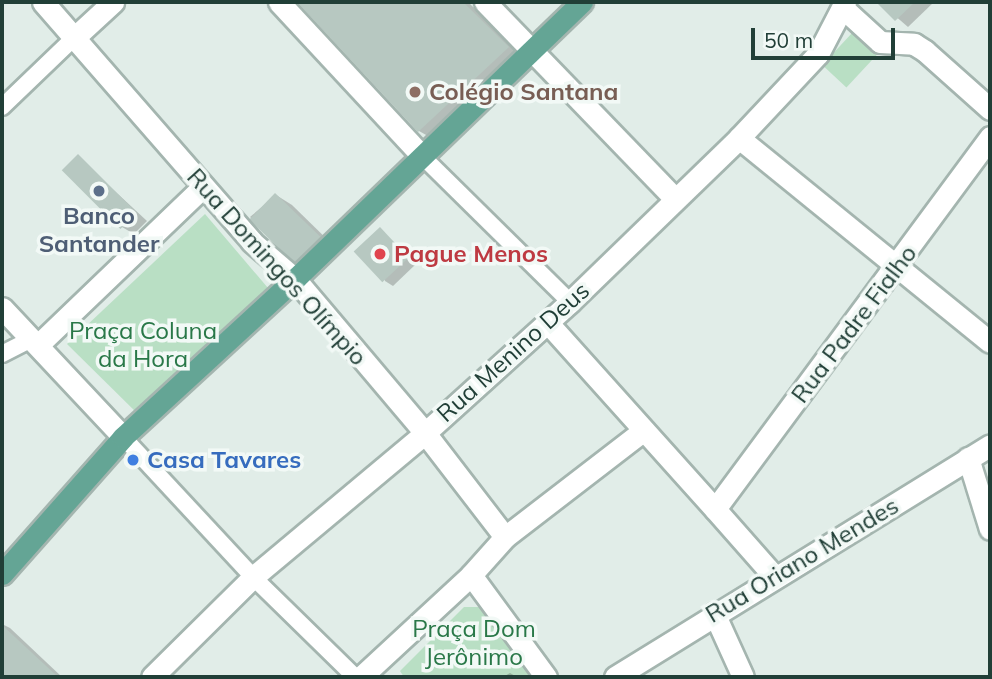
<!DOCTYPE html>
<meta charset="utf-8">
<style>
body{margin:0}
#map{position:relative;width:992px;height:679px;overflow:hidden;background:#e1ede8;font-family:Mulish,sans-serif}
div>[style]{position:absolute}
.green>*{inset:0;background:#b9dfc4;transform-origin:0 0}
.shadow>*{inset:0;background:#0003}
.building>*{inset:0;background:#b7c8c1;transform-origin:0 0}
.roads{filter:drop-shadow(2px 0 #a4b5af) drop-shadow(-2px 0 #a4b5af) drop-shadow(0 2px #a4b5af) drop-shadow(0 -2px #a4b5af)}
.pedestrian>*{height:16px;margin:-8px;padding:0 8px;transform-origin:8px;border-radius:8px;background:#fff}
.minor>*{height:21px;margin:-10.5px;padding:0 10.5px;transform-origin:10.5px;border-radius:10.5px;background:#fff}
.tertiary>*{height:21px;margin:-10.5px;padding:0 10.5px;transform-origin:10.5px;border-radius:10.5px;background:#fff}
.secondary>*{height:21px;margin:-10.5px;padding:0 10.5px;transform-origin:10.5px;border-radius:10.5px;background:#fff}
.primary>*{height:21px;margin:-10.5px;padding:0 10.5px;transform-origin:10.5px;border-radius:10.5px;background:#64a595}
.dots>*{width:19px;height:19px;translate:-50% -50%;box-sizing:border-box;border:4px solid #f2f9f6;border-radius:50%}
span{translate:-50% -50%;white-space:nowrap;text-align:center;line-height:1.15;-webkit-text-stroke:7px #f2f9f6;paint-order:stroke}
.education-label{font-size:24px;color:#785e54;font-weight:700}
.left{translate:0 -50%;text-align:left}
.service-label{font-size:24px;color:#4e5e75;font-weight:700}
.health-label{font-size:24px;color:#be3a42;font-weight:700}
.street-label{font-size:24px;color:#213f37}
.park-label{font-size:24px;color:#297848}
.shop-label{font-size:24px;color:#366cbe;font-weight:700}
.frame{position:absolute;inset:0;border:4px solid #213f37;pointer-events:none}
.scale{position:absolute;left:751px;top:28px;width:144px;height:32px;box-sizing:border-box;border:4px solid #213f37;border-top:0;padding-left:9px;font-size:21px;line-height:24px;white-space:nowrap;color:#213f37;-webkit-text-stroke:5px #f2f9f6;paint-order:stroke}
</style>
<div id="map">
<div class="green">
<i style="left:853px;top:32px;width:33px;height:45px;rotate:43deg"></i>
<i style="clip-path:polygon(205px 214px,268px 288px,144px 420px,67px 344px)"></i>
<i style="clip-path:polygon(464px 607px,488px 607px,537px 677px,404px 677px,400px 671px)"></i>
</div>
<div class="shadow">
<i style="clip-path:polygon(299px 2px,468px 2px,524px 57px,435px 140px,419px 131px)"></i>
<i style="clip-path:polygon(879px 2px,934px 2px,908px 27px)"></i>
<i style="clip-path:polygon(78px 157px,147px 221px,134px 234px,122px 227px)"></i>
<i style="clip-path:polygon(276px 195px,292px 205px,335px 247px,312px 269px,250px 217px)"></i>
<i style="clip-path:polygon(380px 229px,416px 264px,393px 286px,385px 281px)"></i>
<i style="clip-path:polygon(2px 624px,10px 628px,62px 677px,2px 677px)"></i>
<i style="clip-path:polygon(510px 673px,517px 677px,503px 677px)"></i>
</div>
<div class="building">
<i style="clip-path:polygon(297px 2px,463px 2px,509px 47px,418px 132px)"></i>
<i style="clip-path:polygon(876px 2px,915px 2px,895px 21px)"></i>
<i style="left:78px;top:154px;width:83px;height:23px;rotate:45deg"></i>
<i style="left:275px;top:193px;width:63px;height:37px;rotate:44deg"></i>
<i style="left:380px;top:227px;width:42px;height:36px;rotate:47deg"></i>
<i style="clip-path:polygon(2px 625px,58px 677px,2px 677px)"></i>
</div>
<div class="roads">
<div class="pedestrian">
<i style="left:2px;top:107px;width:101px;rotate:-43.8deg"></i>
<i style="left:421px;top:155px;width:209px;rotate:44.6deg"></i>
<i style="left:2px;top:354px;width:35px;rotate:-27deg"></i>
<i style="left:123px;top:437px;width:191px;rotate:47.1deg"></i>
<i style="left:253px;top:577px;width:143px;rotate:44.4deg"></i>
</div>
<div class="minor">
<i style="left:43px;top:2px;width:318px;rotate:48.9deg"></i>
<i style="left:252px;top:242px;width:57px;rotate:40.7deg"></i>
<i style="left:295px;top:279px;width:202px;rotate:49.8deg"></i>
<i style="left:425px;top:433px;width:131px;rotate:52.4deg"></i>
<i style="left:279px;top:2px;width:209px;rotate:47.1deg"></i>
<i style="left:485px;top:2px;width:274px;rotate:46deg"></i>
<i style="left:844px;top:9px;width:49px;rotate:42.5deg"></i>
<i style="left:880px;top:42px;width:34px;rotate:3deg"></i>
<i style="left:914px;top:44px;width:13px;rotate:32deg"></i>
<i style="left:925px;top:51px;width:87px;rotate:41.7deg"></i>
<i style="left:75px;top:37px;width:52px;rotate:-42.6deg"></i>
<i style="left:739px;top:138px;width:323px;rotate:39.1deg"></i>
<i style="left:547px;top:322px;width:251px;rotate:48.1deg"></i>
<i style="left:38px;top:345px;width:228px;rotate:-43.8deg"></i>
<i style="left:968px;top:458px;width:74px;rotate:72.8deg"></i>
<i style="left:471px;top:575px;width:51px;rotate:-48.2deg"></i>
<i style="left:505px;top:537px;width:175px;rotate:-37.6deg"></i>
<i style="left:714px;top:613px;width:70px;rotate:65.6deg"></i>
</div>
<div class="tertiary">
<i style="left:774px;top:576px;width:89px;rotate:-131.4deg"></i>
<i style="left:715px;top:509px;width:463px;rotate:-53.5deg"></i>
<i style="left:361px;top:677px;width:150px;rotate:-42.8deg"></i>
<i style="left:471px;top:575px;width:127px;rotate:53.7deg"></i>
</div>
<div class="secondary">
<i style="left:2px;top:308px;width:177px;rotate:46.8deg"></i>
<i style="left:152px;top:677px;width:142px;rotate:-44.7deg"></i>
<i style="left:253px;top:577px;width:224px;rotate:-39.9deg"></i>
<i style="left:425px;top:433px;width:195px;rotate:-42.1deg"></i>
<i style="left:570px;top:302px;width:235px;rotate:-44.1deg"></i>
<i style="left:739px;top:138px;width:115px;rotate:-46.8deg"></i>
<i style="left:818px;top:54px;width:59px;rotate:-62.6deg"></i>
<i style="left:615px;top:677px;width:441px;rotate:-31.7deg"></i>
</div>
<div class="primary">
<i style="left:2px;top:574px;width:183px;rotate:-48.5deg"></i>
<i style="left:123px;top:437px;width:234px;rotate:-42.6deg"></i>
<i style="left:295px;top:279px;width:399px;rotate:-44deg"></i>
</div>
</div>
<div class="dots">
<i style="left:415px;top:92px;background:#8d6e63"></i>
<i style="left:99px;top:191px;background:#5c6f8a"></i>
<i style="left:380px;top:254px;background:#e0444e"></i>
<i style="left:133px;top:460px;background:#3f7fe0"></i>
</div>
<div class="education-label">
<span class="left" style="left:429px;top:92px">Colégio Santana</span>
</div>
<div class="service-label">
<span style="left:99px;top:230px">Banco<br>Santander</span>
</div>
<div class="health-label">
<span class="left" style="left:394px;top:254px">Pague Menos</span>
</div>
<div class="street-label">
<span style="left:277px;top:267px;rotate:48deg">Rua Domingos Olímpio</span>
<span style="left:854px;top:324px;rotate:-53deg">Rua Padre Fialho</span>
<span style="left:513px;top:352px;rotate:-42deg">Rua Menino Deus</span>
<span style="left:802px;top:560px;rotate:-31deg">Rua Oriano Mendes</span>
</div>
<div class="park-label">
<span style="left:143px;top:345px">Praça Coluna<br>da Hora</span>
<span style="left:474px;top:643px">Praça Dom<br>Jerônimo</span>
</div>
<div class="shop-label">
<span class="left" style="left:147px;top:460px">Casa Tavares</span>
</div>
<div class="frame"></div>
<div class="scale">50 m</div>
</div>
